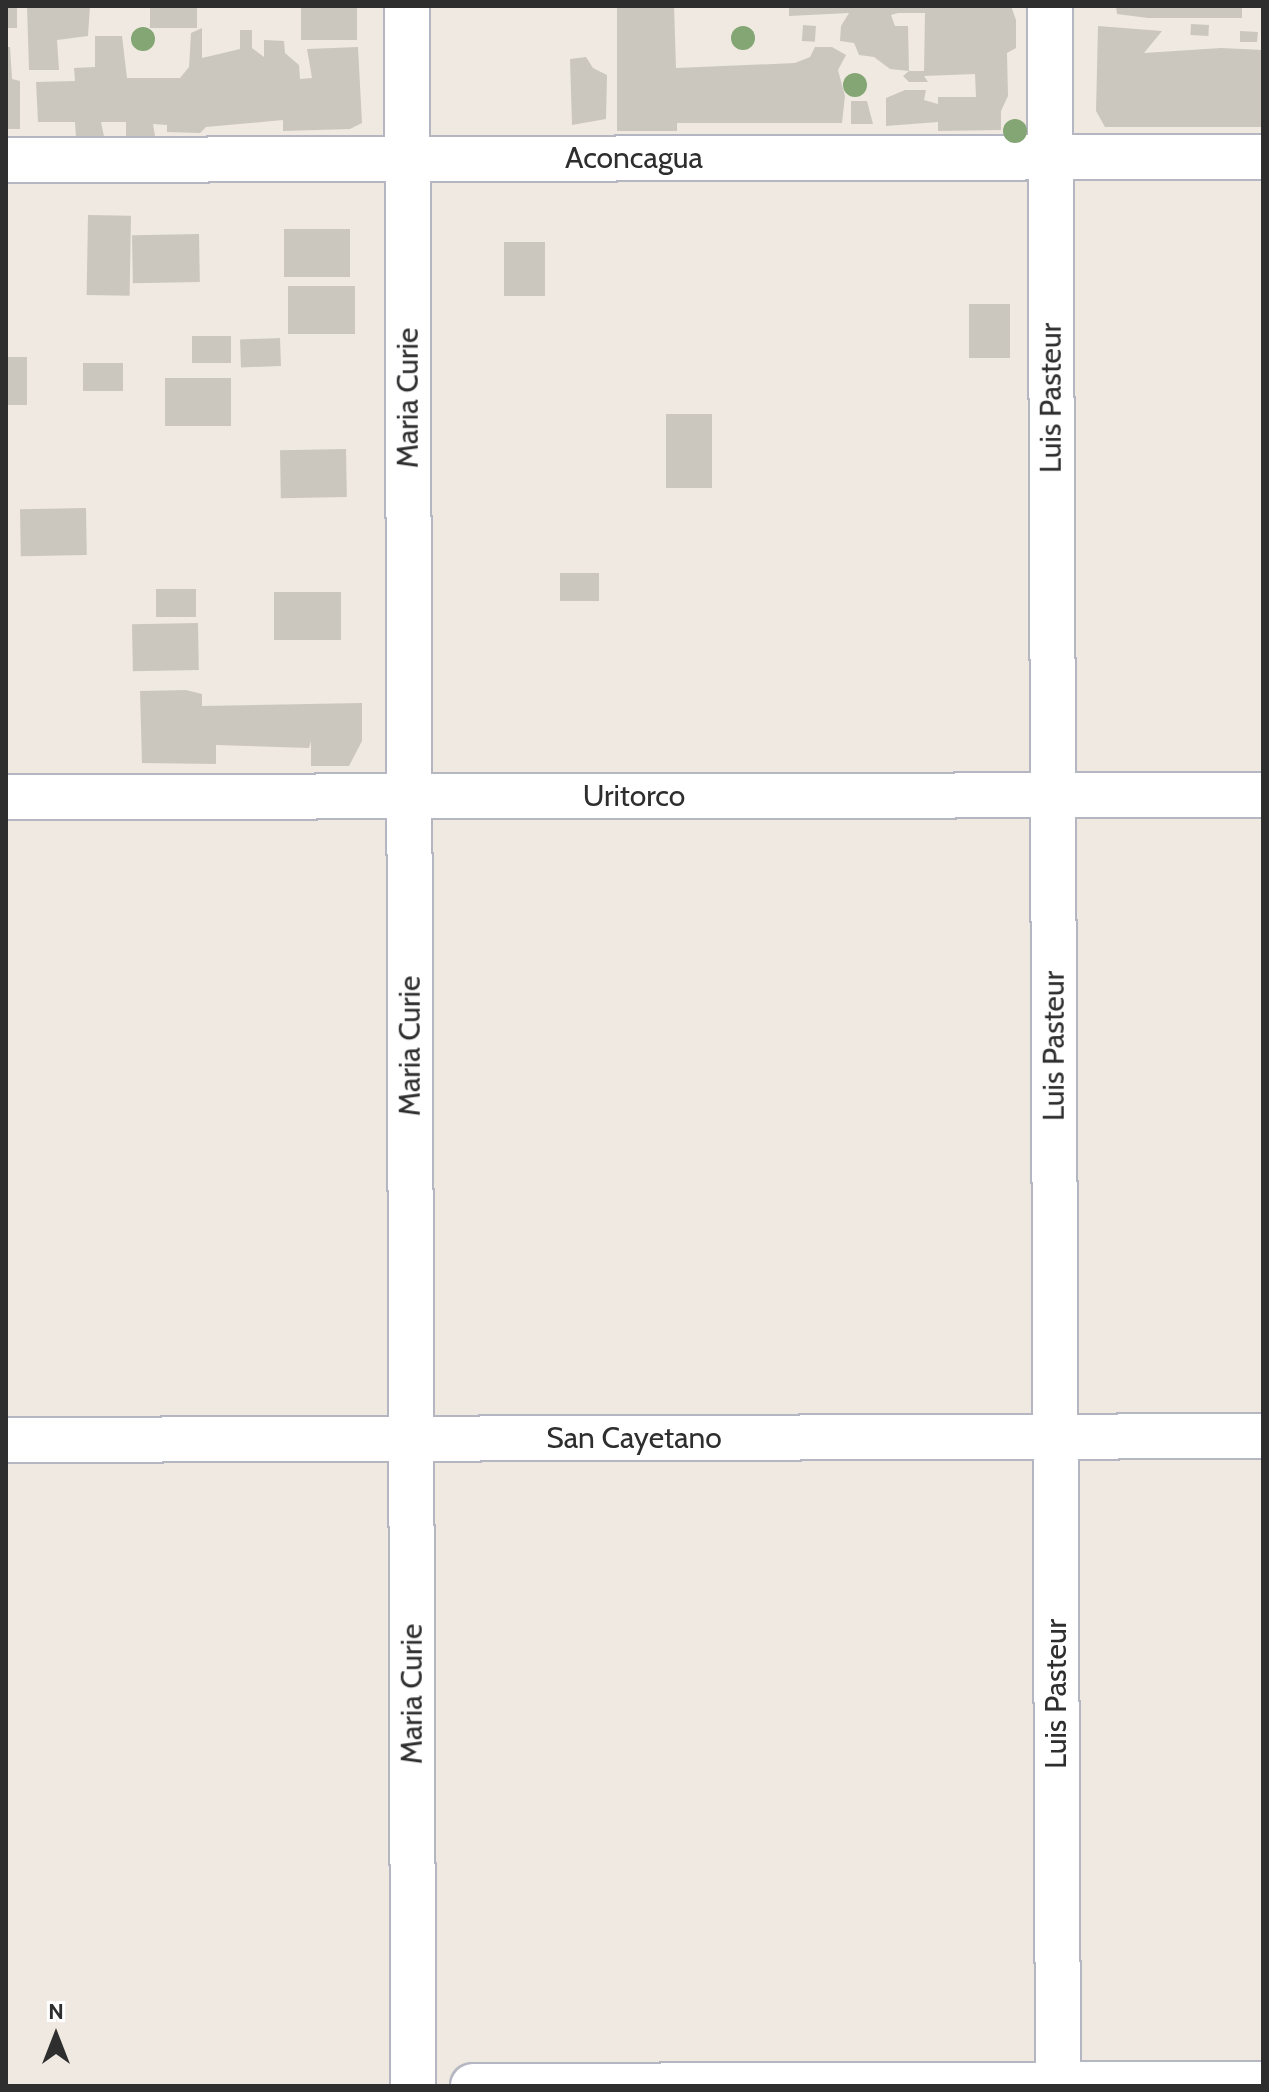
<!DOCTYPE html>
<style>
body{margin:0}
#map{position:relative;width:1269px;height:2092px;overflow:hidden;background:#efe9e1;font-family:Cabin,sans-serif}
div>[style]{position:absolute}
.building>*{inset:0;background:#cbc7bf;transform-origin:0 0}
.roads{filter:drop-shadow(2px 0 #b4b7c1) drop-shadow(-2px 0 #b4b7c1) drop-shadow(0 2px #b4b7c1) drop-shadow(0 -2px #b4b7c1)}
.minor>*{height:44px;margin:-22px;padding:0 22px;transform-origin:22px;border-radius:22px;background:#fff}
.trees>*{width:24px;height:24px;margin:-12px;border-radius:50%;background:#84a574}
span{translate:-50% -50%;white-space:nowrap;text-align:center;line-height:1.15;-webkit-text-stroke:6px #fff;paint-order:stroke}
.street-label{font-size:30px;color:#2e2e2e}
.frame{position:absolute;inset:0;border:8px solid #2e2e2e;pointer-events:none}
.north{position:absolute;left:16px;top:1996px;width:80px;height:80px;-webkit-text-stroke:6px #fff;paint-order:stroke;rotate:0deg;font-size:22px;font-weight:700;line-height:32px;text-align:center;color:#2e2e2e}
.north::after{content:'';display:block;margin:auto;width:28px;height:36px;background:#2e2e2e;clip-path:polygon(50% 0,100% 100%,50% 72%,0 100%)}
</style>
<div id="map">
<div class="building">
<i style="left:6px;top:6px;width:11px;height:22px"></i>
<i style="clip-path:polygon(27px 6px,90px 6px,88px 36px,57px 40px,59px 70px,29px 70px)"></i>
<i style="left:150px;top:6px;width:47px;height:22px"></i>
<i style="left:301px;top:6px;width:56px;height:34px"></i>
<i style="clip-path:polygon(617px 6px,674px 6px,676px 68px,795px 63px,810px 57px,815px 47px,832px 47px,846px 55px,838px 70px,845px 96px,842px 123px,677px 123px,677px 131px,617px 131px)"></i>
<i style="clip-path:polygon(evenodd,789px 6px,1011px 6px,1016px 20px,1016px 48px,1007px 53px,1008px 96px,1001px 111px,1001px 130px,938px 131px,938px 122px,886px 126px,886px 98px,905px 90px,926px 90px,924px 100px,938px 104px,938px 97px,976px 97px,975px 74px,924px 76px,928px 82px,909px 82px,903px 76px,909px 71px,890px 69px,874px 57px,859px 55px,854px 43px,840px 41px,841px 26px,849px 13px,789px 16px,789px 6px,898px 13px,925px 13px,924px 71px,909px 71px,908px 26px,895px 26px,891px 15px,898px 13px)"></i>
<i style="clip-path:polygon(1116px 6px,1242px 6px,1242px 18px,1148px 18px,1117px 14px)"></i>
<i style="left:1191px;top:24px;width:18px;height:11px;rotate:3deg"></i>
<i style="left:803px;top:25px;width:13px;height:16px;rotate:4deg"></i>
<i style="clip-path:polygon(1098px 26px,1162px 31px,1144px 53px,1221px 48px,1263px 50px,1263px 127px,1105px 127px,1096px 111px)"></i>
<i style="clip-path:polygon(202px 28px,202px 58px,240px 49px,240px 30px,252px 30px,252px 48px,264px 57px,264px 40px,284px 41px,285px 53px,299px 65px,300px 79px,312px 78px,307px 49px,358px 47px,362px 123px,350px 129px,283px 131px,283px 120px,206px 127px,200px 133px,167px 132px,167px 125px,153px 124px,155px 136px,126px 137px,126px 122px,101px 122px,105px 141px,76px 139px,75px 122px,38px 122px,36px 82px,75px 81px,74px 68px,95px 67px,95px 36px,122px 36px,127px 78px,180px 78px,189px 67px,191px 33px)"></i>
<i style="clip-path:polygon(1240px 31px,1258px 32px,1257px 42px,1240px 42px)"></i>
<i style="clip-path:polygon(6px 47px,10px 47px,12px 79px,20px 81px,20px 129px,6px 129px)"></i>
<i style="clip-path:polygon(586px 57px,593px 68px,607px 75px,606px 119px,572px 125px,570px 59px)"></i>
<i style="clip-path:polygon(851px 101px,867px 101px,873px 124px,851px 124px)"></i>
<i style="left:88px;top:215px;width:43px;height:80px;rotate:1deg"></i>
<i style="left:350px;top:229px;width:48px;height:66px;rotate:90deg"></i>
<i style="left:199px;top:234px;width:48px;height:67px;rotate:89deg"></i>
<i style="left:504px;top:242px;width:41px;height:54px"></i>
<i style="left:355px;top:286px;width:48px;height:67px;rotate:90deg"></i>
<i style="left:969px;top:304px;width:41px;height:54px"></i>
<i style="left:192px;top:336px;width:39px;height:27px"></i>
<i style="left:280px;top:338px;width:28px;height:40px;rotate:88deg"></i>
<i style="left:6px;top:357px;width:21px;height:48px"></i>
<i style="left:123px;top:363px;width:28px;height:40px;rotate:90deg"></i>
<i style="left:231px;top:378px;width:48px;height:66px;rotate:90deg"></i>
<i style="left:666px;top:414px;width:46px;height:74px"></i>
<i style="left:346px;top:449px;width:48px;height:66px;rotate:89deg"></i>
<i style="left:86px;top:508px;width:47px;height:66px;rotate:89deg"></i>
<i style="left:560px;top:573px;width:39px;height:28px"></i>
<i style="left:156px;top:589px;width:40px;height:28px"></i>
<i style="left:341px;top:592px;width:48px;height:67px;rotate:90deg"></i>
<i style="left:198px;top:623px;width:47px;height:66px;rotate:89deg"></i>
<i style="clip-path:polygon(186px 690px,202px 694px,202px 706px,362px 703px,362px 741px,349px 766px,311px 766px,311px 741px,309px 748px,216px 745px,216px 764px,142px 763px,140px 691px)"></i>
</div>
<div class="roads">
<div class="minor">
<i style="left:407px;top:6px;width:2080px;rotate:89.83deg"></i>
<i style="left:1050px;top:6px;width:2080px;rotate:89.78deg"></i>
<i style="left:6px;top:160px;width:1257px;rotate:-0.14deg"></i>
<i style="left:6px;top:797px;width:1257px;rotate:-0.09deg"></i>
<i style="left:6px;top:1440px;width:1257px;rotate:-0.18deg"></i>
<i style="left:473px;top:2086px;width:790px;rotate:-0.15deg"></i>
</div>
</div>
<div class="trees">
<i style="left:743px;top:38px"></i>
<i style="left:143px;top:39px"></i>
<i style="left:855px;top:85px"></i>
<i style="left:1015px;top:131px"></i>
</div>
<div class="street-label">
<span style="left:634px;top:158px">Aconcagua</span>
<span style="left:408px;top:398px;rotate:-90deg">Maria Curie</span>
<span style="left:1051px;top:398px;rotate:-90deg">Luis Pasteur</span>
<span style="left:634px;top:796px">Uritorco</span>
<span style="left:410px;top:1046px;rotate:-90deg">Maria Curie</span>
<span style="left:1054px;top:1046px;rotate:-90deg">Luis Pasteur</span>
<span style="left:634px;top:1438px">San Cayetano</span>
<span style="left:412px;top:1694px;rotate:-90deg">Maria Curie</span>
<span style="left:1056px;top:1694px;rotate:-90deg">Luis Pasteur</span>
</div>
<div class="frame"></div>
<div class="north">N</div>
</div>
